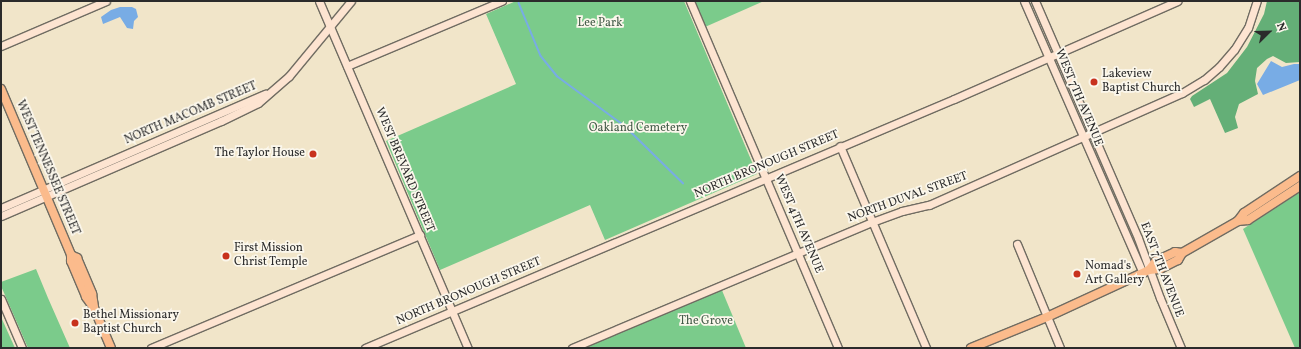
<!DOCTYPE html>
<style>
body{margin:0}
#map{position:relative;width:1301px;height:349px;overflow:hidden;background:#f1e5c9;font-family:Vollkorn,serif}
div>[style]{position:absolute}
.green>*{inset:0;background:#7bcb8b}
.forest>*{inset:0;background:#64af77}
.water>*{inset:0;background:#78ace5}
.stream>*{height:1.5px;margin:-0.75px;padding:0 0.75px;transform-origin:0.75px;border-radius:0.75px;background:#78ace5}
.roads{filter:drop-shadow(1px 0 #706c62) drop-shadow(-1px 0 #706c62) drop-shadow(0 1px #706c62) drop-shadow(0 -1px #706c62)}
.secondary>*{height:7px;margin:-3.5px;padding:0 3.5px;transform-origin:3.5px;border-radius:3.5px;background:#fde4d1}
.primary>*{height:8px;margin:-4px;padding:0 4px;transform-origin:4px;border-radius:4px;background:#fbbb8c}
.dots>*{width:11px;height:11px;translate:-50% -50%;box-sizing:border-box;border:2px solid #fbf7ec;border-radius:50%}
span{translate:-50% -50%;white-space:nowrap;text-align:center;line-height:1.15;-webkit-text-stroke:3.5px #fbf7ec;paint-order:stroke}
.park-label{font-size:12px;color:#435b48}
.poi-label{font-size:12px;color:#2b2b2b}
.left{translate:0 -50%;text-align:left}
.right{translate:-100% -50%;text-align:right}
.street-label{font-size:12px;color:#2b2b2b}
.frame{position:absolute;inset:0;border:2px solid #2b2b2b;pointer-events:none}
.north{position:absolute;left:1249px;top:12px;width:40px;height:40px;-webkit-text-stroke:3px #fbf7ec;paint-order:stroke;rotate:67deg;font-size:11px;font-weight:700;line-height:16px;text-align:center;color:#2b2b2b}
.north::after{content:'';display:block;margin:auto;width:14px;height:18px;background:#2b2b2b;clip-path:polygon(50% 0,100% 100%,50% 72%,0 100%)}
</style>
<div id="map">
<div class="green">
<i style="clip-path:polygon(516px 1px,684px 1px,757px 174px,605px 240px,590px 205px,440px 270px,386px 141px,516px 84px,486px 14px)"></i>
<i style="clip-path:polygon(694px 1px,764px 1px,705px 27px)"></i>
<i style="clip-path:polygon(1300px 192px,1300px 348px,1295px 348px,1243px 229px)"></i>
<i style="clip-path:polygon(36px 269px,48px 298px,70px 348px,28px 348px,1px 286px,1px 282px)"></i>
<i style="clip-path:polygon(721px 288px,746px 348px,582px 348px)"></i>
<i style="clip-path:polygon(1px 317px,15px 348px,1px 348px)"></i>
</div>
<div class="forest">
<i style="clip-path:polygon(1267px 1px,1300px 1px,1300px 62px,1286px 63px,1273px 56px,1267px 59px,1257px 68px,1255px 81px,1258px 94px,1239px 104px,1235px 117px,1238px 128px,1225px 133px,1210px 99px,1194px 107px,1190px 99px,1192px 96px,1227px 73px,1247px 47px,1264px 14px)"></i>
</div>
<div class="water">
<i style="clip-path:polygon(120px 7px,132px 7px,136px 9px,138px 17px,134px 21px,133px 29px,127px 28px,120px 17px,103px 24px,101px 17px,111px 10px)"></i>
<i style="clip-path:polygon(1271px 61px,1282px 67px,1294px 64px,1300px 64px,1300px 80px,1263px 95px,1257px 84px)"></i>
</div>
<div class="stream">
<i style="left:519px;top:3px;width:57px;rotate:67.5deg"></i>
<i style="left:541px;top:56px;width:26px;rotate:51deg"></i>
<i style="left:557px;top:76px;width:81px;rotate:36.4deg"></i>
<i style="left:629px;top:130px;width:76px;rotate:44.5deg"></i>
</div>
<div class="roads">
<div class="secondary">
<i style="left:319px;top:1px;width:378px;rotate:66.8deg"></i>
<i style="left:690px;top:1px;width:377px;rotate:66.9deg"></i>
<i style="left:1024px;top:1px;width:297px;rotate:66.4deg"></i>
<i style="left:1035px;top:1px;width:258px;rotate:66.5deg"></i>
<i style="left:1138px;top:238px;width:64px;rotate:69.9deg"></i>
<i style="left:1160px;top:298px;width:54px;rotate:67.2deg"></i>
<i style="left:1px;top:46px;width:114px;rotate:-23.2deg"></i>
<i style="left:347px;top:66px;width:168px;rotate:-22.8deg"></i>
<i style="left:840px;top:146px;width:220px;rotate:66.9deg"></i>
<i style="left:1px;top:208px;width:288px;rotate:-23.4deg"></i>
<i style="left:1px;top:216px;width:240px;rotate:-23.4deg"></i>
<i style="left:221px;top:121px;width:41px;rotate:-25.9deg"></i>
<i style="left:258px;top:103px;width:41px;rotate:-41.1deg"></i>
<i style="left:289px;top:76px;width:97px;rotate:-50.4deg"></i>
<i style="left:1017px;top:244px;width:113px;rotate:67.5deg"></i>
<i style="left:1px;top:299px;width:53px;rotate:66.8deg"></i>
<i style="left:151px;top:348px;width:292px;rotate:-22.8deg"></i>
<i style="left:365px;top:348px;width:639px;rotate:-22.92deg"></i>
<i style="left:954px;top:99px;width:244px;rotate:-23.7deg"></i>
<i style="left:572px;top:348px;width:325px;rotate:-22.8deg"></i>
<i style="left:872px;top:222px;width:32px;rotate:-20deg"></i>
<i style="left:902px;top:211px;width:28px;rotate:-13deg"></i>
<i style="left:929px;top:205px;width:277px;rotate:-23.9deg"></i>
<i style="left:1182px;top:93px;width:26px;rotate:-31deg"></i>
<i style="left:1204px;top:80px;width:20px;rotate:-41deg"></i>
<i style="left:1219px;top:67px;width:23px;rotate:-49deg"></i>
<i style="left:1234px;top:50px;width:26px;rotate:-58deg"></i>
<i style="left:1248px;top:28px;width:28px;rotate:-72deg"></i>
</div>
<div class="primary">
<i style="left:1px;top:89px;width:180px;rotate:67.1deg"></i>
<i style="left:71px;top:255px;width:6px;rotate:90deg"></i>
<i style="left:71px;top:261px;width:39px;rotate:67deg"></i>
<i style="left:86px;top:297px;width:14px;rotate:54deg"></i>
<i style="left:94px;top:308px;width:43px;rotate:67deg"></i>
<i style="left:1238px;top:221px;width:10px;rotate:-6deg"></i>
<i style="left:1248px;top:220px;width:62px;rotate:-33.2deg"></i>
<i style="left:71px;top:255px;width:7px;rotate:27deg"></i>
<i style="left:77px;top:258px;width:39px;rotate:67deg"></i>
<i style="left:92px;top:294px;width:13px;rotate:81deg"></i>
<i style="left:1149px;top:270px;width:11px;rotate:-52deg"></i>
<i style="left:1156px;top:261px;width:21px;rotate:-25deg"></i>
<i style="left:1175px;top:252px;width:7px;rotate:8deg"></i>
<i style="left:971px;top:348px;width:82px;rotate:-22.2deg"></i>
<i style="left:1047px;top:317px;width:112px;rotate:-24.7deg"></i>
<i style="left:1149px;top:270px;width:11px;rotate:-5deg"></i>
<i style="left:1160px;top:269px;width:20px;rotate:-27deg"></i>
<i style="left:1178px;top:260px;width:8px;rotate:-60deg"></i>
<i style="left:1182px;top:253px;width:64px;rotate:-29.7deg"></i>
<i style="left:1238px;top:221px;width:10px;rotate:-53deg"></i>
<i style="left:1244px;top:213px;width:67px;rotate:-33.5deg"></i>
</div>
</div>
<div class="dots">
<i style="left:1094px;top:82px;background:#c8321e"></i>
<i style="left:313px;top:154px;background:#c8321e"></i>
<i style="left:226px;top:256px;background:#c8321e"></i>
<i style="left:1077px;top:274px;background:#c8321e"></i>
<i style="left:75px;top:323px;background:#c8321e"></i>
</div>
<div class="park-label">
<span style="left:600px;top:24px">Lee Park</span>
<span style="left:638px;top:129px">Oakland Cemetery</span>
<span style="left:706px;top:322px">The Grove</span>
</div>
<div class="poi-label">
<span class="left" style="left:1102px;top:82px">Lakeview<br>Baptist Church</span>
<span class="right" style="left:305px;top:154px">The Taylor House</span>
<span class="left" style="left:234px;top:256px">First Mission<br>Christ Temple</span>
<span class="left" style="left:1085px;top:274px">Nomad's<br>Art Gallery</span>
<span class="left" style="left:83px;top:323px">Bethel Missionary<br>Baptist Church</span>
</div>
<div class="street-label">
<span style="left:1078px;top:98px;rotate:67deg">WEST 7TH AVENUE</span>
<span style="left:191px;top:114px;rotate:-23deg">NORTH MACOMB STREET</span>
<span style="left:767px;top:165px;rotate:-23deg">NORTH BRONOUGH STREET</span>
<span style="left:47px;top:168px;rotate:67deg">WEST TENNESSEE STREET</span>
<span style="left:404px;top:170px;rotate:67deg">WEST BREVARD STREET</span>
<span style="left:908px;top:198px;rotate:-20deg">NORTH DUVAL STREET</span>
<span style="left:798px;top:224px;rotate:67deg">WEST 4TH AVENUE</span>
<span style="left:1161px;top:270px;rotate:69deg">EAST 7TH AVENUE</span>
<span style="left:469px;top:292px;rotate:-23deg">NORTH BRONOUGH STREET</span>
</div>
<div class="frame"></div>
<div class="north">N</div>
</div>
